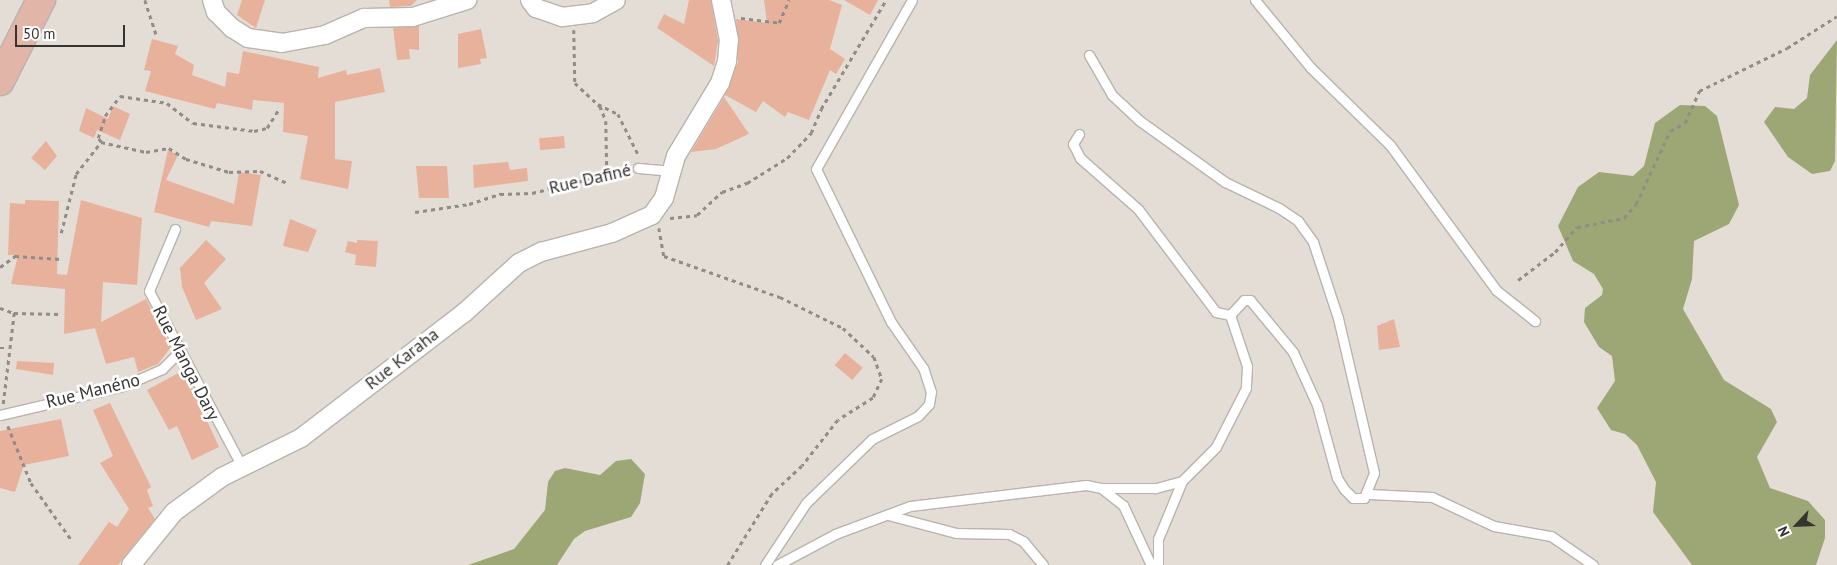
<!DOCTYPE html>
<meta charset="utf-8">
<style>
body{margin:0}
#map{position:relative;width:1837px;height:565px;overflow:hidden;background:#e4ddd6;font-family:"PT Sans",sans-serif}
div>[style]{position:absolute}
.forest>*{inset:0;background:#9da775}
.building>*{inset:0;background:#e7b19c;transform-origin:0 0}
.path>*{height:2.5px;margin-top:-1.25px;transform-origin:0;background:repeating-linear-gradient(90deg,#918c87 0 4px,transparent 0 8px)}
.roads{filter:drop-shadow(1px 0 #b9b3ac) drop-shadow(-1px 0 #b9b3ac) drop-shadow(0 1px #b9b3ac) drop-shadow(0 -1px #b9b3ac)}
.lane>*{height:9px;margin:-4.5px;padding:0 4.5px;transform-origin:4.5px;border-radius:4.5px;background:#fff}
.street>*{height:18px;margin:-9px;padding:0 9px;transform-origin:9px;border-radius:9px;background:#fff}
.primary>*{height:28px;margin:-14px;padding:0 14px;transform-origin:14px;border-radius:14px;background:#e2b5a9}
span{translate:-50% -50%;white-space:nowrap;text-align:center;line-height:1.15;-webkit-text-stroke:5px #fff;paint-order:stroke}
.street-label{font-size:18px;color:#363431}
.north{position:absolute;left:1772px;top:500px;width:50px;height:50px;-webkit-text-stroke:4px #fff;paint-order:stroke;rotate:245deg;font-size:14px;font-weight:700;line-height:20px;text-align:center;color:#363431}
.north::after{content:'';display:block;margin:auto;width:18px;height:22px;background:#363431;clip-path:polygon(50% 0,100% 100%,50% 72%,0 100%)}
.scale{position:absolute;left:15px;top:25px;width:110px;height:22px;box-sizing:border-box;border:2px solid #363431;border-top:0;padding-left:6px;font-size:15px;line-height:18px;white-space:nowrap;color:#363431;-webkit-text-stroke:4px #fff;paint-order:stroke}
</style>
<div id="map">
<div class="forest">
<i style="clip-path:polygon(1837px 40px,1835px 161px,1830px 171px,1812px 174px,1788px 157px,1764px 122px,1775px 107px,1794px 109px,1807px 98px,1810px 75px)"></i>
<i style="clip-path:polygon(1680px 105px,1705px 106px,1717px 116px,1739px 205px,1729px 224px,1694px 241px,1692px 279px,1683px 309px,1724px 380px,1771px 409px,1777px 422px,1757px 457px,1770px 488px,1808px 501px,1825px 520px,1825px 538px,1816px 565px,1692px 565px,1653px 512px,1656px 482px,1637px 445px,1625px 434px,1611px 430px,1597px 408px,1615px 381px,1612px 356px,1599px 347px,1584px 322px,1585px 308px,1602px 295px,1603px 289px,1594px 274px,1573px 261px,1558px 226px,1578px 187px,1599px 172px,1633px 176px,1644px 166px,1655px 123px)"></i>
<i style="clip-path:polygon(631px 459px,645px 474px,640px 503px,631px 517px,585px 531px,574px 539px,557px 565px,468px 565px,514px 549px,545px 510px,548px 482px,555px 471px,565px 468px,600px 475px,616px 461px)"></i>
</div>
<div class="building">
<i style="clip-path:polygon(242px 0,265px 0,256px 28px,237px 15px)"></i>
<i style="clip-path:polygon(389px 0,417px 0,411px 6px,390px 7px)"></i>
<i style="clip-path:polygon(689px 0,711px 0,718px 41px,714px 66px,657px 28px,664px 14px,684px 24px)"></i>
<i style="clip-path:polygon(764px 0,829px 0,842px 5px,830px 49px,845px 59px,836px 74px,830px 70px,809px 120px,788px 112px,785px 117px,763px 101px,756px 112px,725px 95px,738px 62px,736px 19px,767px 23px)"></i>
<i style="clip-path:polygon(844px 0,878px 0,870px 15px)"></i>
<i style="clip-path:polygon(419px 26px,419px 50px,409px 49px,410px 59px,397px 60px,393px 28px)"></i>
<i style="clip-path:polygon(481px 29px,487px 58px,480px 59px,481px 64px,458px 68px,458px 34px)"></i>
<i style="clip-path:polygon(152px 39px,178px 46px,175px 54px,194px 65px,192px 75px,225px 87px,227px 72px,239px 74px,243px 51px,319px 67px,318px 78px,346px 70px,347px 75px,380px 68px,385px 92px,335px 102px,335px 159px,352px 161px,348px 189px,300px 179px,308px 136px,283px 132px,284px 103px,253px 100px,252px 110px,217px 103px,215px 109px,145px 91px,151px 71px,144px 70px)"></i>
<i style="clip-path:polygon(724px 97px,749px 134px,716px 149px,691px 152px)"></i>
<i style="clip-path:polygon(113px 106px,130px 114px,120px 140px,97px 130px,94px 138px,79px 131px,86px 108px,108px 119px)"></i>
<i style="left:564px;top:136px;width:12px;height:25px;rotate:85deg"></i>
<i style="clip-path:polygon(46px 141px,57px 156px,45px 170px,31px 158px)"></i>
<i style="clip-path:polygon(168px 150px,178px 155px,166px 180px,234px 204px,239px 172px,261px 175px,252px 226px,211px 221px,209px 227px,154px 212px)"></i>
<i style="clip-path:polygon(508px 162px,510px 170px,527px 168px,528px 181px,474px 188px,473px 165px)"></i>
<i style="clip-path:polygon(416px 166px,447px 166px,449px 198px,419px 198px)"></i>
<i style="clip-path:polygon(25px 200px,59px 201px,57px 274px,67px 275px,81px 200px,142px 218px,137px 285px,103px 282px,101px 322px,146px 299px,171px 347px,158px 364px,138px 372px,134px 357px,106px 364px,95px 328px,64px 334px,65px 289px,11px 284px,18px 255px,8px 255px,10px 203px,25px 204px)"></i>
<i style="clip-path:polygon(290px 219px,317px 230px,308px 252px,283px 246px)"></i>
<i style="clip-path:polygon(206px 240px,226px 259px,204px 283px,222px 309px,196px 320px,182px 287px,180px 268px)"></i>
<i style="clip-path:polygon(357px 240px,378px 241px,376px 267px,355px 265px,356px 255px,345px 252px,348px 241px,357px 243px)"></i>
<i style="clip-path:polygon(1394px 319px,1400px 347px,1379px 350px,1377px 326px)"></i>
<i style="left:845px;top:353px;width:23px;height:16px;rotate:40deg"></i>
<i style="clip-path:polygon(17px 361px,54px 363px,53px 375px,16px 369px)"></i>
<i style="clip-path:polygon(184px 370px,219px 447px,192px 460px,177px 426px,169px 430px,147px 390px)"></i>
<i style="clip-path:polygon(110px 403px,151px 487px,147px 490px,153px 506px,148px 508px,155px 519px,118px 565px,78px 565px,109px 522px,117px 527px,129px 509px,100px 463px,113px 456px,93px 410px)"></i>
<i style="clip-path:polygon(61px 419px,69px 456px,24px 465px,15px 492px,0 488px,0 431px)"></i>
</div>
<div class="path">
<i style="left:145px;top:0;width:36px;rotate:72deg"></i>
<i style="left:741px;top:18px;width:38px;rotate:7deg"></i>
<i style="left:779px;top:23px;width:25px;rotate:-67deg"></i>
<i style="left:574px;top:30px;width:53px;rotate:88.9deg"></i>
<i style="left:575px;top:83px;width:34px;rotate:43deg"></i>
<i style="left:600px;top:106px;width:16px;rotate:68deg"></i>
<i style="left:606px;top:121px;width:51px;rotate:88.9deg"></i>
<i style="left:598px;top:104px;width:22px;rotate:27deg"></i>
<i style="left:618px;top:114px;width:47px;rotate:63.4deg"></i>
<i style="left:101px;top:142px;width:46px;rotate:12.5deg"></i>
<i style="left:146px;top:152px;width:23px;rotate:-10deg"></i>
<i style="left:169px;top:148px;width:20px;rotate:33deg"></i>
<i style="left:186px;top:159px;width:45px;rotate:16.8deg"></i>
<i style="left:229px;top:172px;width:31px;rotate:-2deg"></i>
<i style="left:260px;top:171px;width:32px;rotate:24deg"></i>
<i style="left:415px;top:212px;width:55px;rotate:-8.4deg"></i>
<i style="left:469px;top:204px;width:33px;rotate:-18deg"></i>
<i style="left:500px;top:194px;width:32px;rotate:-2deg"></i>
<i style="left:532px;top:193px;width:97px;rotate:-13.7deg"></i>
<i style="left:670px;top:218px;width:27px;rotate:-6deg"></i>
<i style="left:697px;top:215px;width:34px;rotate:-43deg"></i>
<i style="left:722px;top:192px;width:27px;rotate:-20deg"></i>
<i style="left:747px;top:183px;width:47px;rotate:-32deg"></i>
<i style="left:787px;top:158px;width:35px;rotate:-46deg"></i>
<i style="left:811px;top:133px;width:26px;rotate:-67deg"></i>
<i style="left:821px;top:109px;width:127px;rotate:-59.2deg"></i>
<i style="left:659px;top:228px;width:28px;rotate:80deg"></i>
<i style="left:664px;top:256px;width:123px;rotate:19.5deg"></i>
<i style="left:780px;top:297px;width:70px;rotate:26.2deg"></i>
<i style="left:843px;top:328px;width:42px;rotate:43.1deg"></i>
<i style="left:874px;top:357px;width:23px;rotate:70deg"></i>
<i style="left:882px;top:379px;width:21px;rotate:115deg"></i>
<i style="left:873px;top:398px;width:41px;rotate:147.8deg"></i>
<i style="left:838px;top:420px;width:58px;rotate:128deg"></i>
<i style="left:802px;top:466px;width:41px;rotate:137deg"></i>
<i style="left:772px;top:494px;width:84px;rotate:121.8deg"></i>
<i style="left:61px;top:233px;width:61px;rotate:-75.7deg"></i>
<i style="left:76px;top:174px;width:41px;rotate:-52deg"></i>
<i style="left:101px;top:142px;width:5px;rotate:-127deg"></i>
<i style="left:98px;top:138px;width:23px;rotate:-72deg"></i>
<i style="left:105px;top:116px;width:25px;rotate:-53deg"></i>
<i style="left:120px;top:96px;width:48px;rotate:8.5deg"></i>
<i style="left:167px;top:103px;width:33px;rotate:38deg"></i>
<i style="left:193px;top:123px;width:62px;rotate:7.5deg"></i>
<i style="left:254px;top:131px;width:13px;rotate:-13deg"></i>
<i style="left:267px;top:128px;width:22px;rotate:-58deg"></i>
<i style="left:0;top:267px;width:19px;rotate:-36deg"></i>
<i style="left:15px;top:256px;width:46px;rotate:3.7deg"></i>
<i style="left:1518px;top:280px;width:46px;rotate:-37.1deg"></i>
<i style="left:1555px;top:252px;width:33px;rotate:-49deg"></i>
<i style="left:1577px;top:227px;width:48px;rotate:-10.8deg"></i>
<i style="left:1624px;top:218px;width:18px;rotate:-49deg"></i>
<i style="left:1636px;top:204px;width:81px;rotate:-65deg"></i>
<i style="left:1670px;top:131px;width:17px;rotate:-28deg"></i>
<i style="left:1685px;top:123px;width:35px;rotate:-66deg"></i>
<i style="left:1699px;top:91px;width:98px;rotate:-26deg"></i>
<i style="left:1787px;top:48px;width:59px;rotate:-32.6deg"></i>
<i style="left:0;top:308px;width:15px;rotate:20deg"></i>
<i style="left:14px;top:313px;width:47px;rotate:1.2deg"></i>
<i style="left:0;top:348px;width:6px"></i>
<i style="left:3px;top:404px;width:92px;rotate:-83.1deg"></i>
<i style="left:8px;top:426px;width:61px;rotate:68deg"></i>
<i style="left:31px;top:483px;width:69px;rotate:54.5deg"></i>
</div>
<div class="roads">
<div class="lane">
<i style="left:1255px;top:0;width:87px;rotate:50.6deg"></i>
<i style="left:1310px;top:67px;width:112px;rotate:44.3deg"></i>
<i style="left:1390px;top:145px;width:180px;rotate:53.8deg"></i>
<i style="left:1496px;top:290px;width:50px;rotate:38.5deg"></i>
<i style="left:1089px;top:55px;width:46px;rotate:60.1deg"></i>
<i style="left:1112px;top:95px;width:38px;rotate:43deg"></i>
<i style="left:1140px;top:121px;width:105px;rotate:35.7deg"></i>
<i style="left:1225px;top:182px;width:60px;rotate:25.7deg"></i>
<i style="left:1279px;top:208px;width:23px;rotate:34deg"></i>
<i style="left:1298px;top:221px;width:26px;rotate:54deg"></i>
<i style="left:1313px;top:242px;width:80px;rotate:71.8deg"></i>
<i style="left:1338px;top:318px;width:159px;rotate:76.9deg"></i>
<i style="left:1374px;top:473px;width:27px;rotate:112deg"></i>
<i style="left:1364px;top:498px;width:11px;rotate:180deg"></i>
<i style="left:1353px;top:498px;width:13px;rotate:-135deg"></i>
<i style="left:1344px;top:489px;width:13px;rotate:-122deg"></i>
<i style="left:1337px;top:478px;width:76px;rotate:-105.3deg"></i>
<i style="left:1317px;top:405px;width:58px;rotate:-114.4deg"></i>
<i style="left:1293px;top:352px;width:67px;rotate:-129.6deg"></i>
<i style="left:1250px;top:300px;width:6px;rotate:180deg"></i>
<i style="left:1244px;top:300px;width:21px;rotate:133deg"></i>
<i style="left:1230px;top:315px;width:54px;rotate:71.6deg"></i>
<i style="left:1247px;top:366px;width:22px;rotate:93deg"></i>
<i style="left:1246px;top:388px;width:66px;rotate:117deg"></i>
<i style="left:1216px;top:447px;width:48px;rotate:135deg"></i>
<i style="left:1182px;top:481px;width:28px;rotate:165deg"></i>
<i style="left:1155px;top:488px;width:54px;rotate:180deg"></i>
<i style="left:1079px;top:134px;width:12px;rotate:121deg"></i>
<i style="left:1073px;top:144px;width:16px;rotate:63deg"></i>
<i style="left:1080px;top:158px;width:77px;rotate:41.3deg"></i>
<i style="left:1138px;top:209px;width:129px;rotate:52.9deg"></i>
<i style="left:1216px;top:312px;width:14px;rotate:12deg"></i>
<i style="left:638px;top:168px;width:35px;rotate:5deg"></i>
<i style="left:175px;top:229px;width:67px;rotate:112.8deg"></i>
<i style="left:149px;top:291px;width:199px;rotate:62.1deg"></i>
<i style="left:0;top:415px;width:126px;rotate:-13.3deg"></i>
<i style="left:123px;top:386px;width:43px;rotate:-23.6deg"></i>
<i style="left:162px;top:369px;width:23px;rotate:-45deg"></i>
<i style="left:1369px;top:494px;width:63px;rotate:2.7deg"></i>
<i style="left:1432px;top:497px;width:68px;rotate:25.1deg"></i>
<i style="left:1494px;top:526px;width:58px;rotate:10deg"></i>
<i style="left:1551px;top:536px;width:51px;rotate:34.6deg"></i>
<i style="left:888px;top:515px;width:70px;rotate:14.8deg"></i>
<i style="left:956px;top:533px;width:53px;rotate:1.1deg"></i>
<i style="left:1009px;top:534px;width:16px;rotate:27deg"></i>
<i style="left:1023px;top:541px;width:31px;rotate:50deg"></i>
<i style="left:765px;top:565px;width:74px;rotate:-56.5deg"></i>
<i style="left:806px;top:503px;width:92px;rotate:-44.1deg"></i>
<i style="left:872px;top:439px;width:51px;rotate:-26.6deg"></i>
<i style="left:918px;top:416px;width:16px;rotate:-47deg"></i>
<i style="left:929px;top:404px;width:12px;rotate:-81deg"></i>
<i style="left:931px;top:392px;width:25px;rotate:-108deg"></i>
<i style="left:923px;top:368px;width:56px;rotate:-124.8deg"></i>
<i style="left:891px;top:322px;width:170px;rotate:-116.1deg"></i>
<i style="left:816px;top:169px;width:194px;rotate:-60.4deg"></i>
<i style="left:777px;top:565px;width:66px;rotate:-28.1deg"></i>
<i style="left:835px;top:534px;width:80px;rotate:-20.5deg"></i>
<i style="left:910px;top:506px;width:177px;rotate:-6.8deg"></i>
<i style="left:1086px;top:485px;width:15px;rotate:11deg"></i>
<i style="left:1101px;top:488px;width:28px;rotate:38deg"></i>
<i style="left:1123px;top:505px;width:66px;rotate:65deg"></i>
<i style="left:1158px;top:565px;width:26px;rotate:-90deg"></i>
<i style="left:1158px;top:539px;width:63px;rotate:-67.5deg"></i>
</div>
<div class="street">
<i style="left:212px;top:0;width:13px;rotate:72deg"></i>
<i style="left:216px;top:12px;width:23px;rotate:45deg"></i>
<i style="left:232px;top:28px;width:19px;rotate:32deg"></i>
<i style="left:248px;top:38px;width:34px;rotate:8deg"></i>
<i style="left:282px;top:43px;width:44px;rotate:-10.5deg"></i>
<i style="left:325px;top:35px;width:43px;rotate:-23.6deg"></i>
<i style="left:364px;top:18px;width:49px;rotate:-1.2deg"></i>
<i style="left:413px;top:17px;width:57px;rotate:-17.5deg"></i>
<i style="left:530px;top:0;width:10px;rotate:53deg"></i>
<i style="left:536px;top:8px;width:28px;rotate:19deg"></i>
<i style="left:562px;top:17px;width:31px;rotate:-7deg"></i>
<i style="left:593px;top:13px;width:26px;rotate:-29deg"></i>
<i style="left:131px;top:565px;width:68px;rotate:-50.9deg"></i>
<i style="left:174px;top:512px;width:59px;rotate:-36.1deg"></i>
<i style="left:222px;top:477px;width:88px;rotate:-26.3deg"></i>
<i style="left:301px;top:438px;width:205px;rotate:-37.5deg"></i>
<i style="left:464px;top:313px;width:74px;rotate:-42.3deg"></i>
<i style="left:519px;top:263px;width:25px;rotate:-27deg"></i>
<i style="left:541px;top:252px;width:73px;rotate:-15deg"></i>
<i style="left:612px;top:233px;width:44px;rotate:-24.2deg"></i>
<i style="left:652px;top:215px;width:21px;rotate:-55deg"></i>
<i style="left:664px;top:198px;width:44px;rotate:-74.1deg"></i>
<i style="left:676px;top:156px;width:85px;rotate:-58.9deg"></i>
<i style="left:720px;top:83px;width:23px;rotate:-72deg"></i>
<i style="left:727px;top:61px;width:21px;rotate:-85deg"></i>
<i style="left:729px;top:40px;width:41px;rotate:-101.3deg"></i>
</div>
<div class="primary">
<i style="left:0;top:81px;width:91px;rotate:-63.2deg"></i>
</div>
</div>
<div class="street-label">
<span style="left:590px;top:179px;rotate:-13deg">Rue Dafiné</span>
<span style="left:402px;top:359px;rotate:-38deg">Rue Karaha</span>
<span style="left:186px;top:363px;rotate:63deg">Rue Manga Dary</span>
<span style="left:93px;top:391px;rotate:-14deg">Rue Manéno</span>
</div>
<div class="north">N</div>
<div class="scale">50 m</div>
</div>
